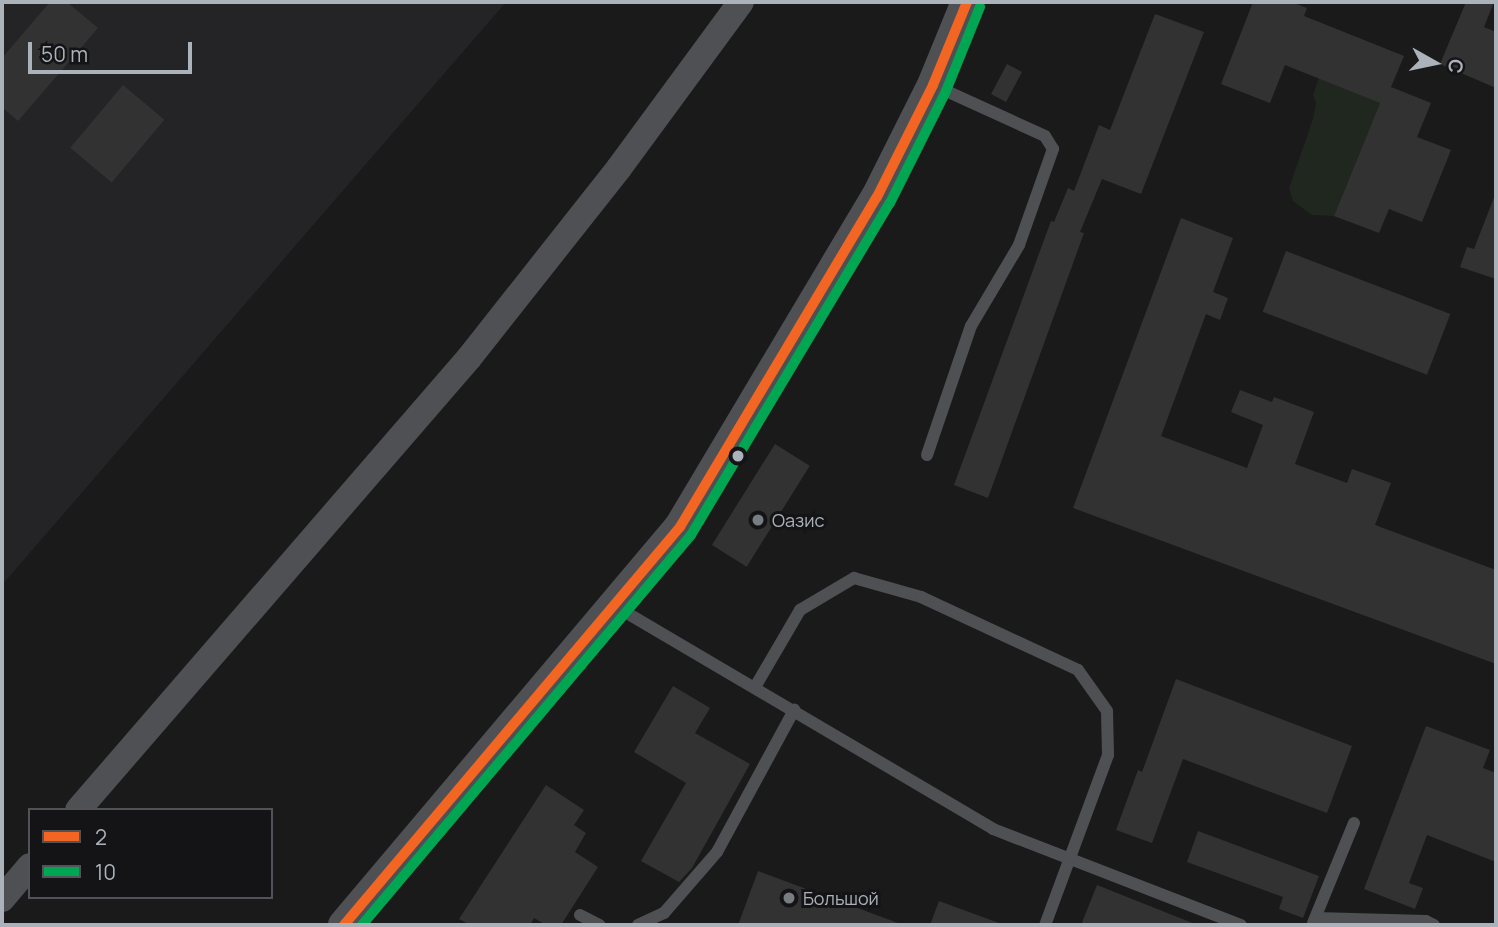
<!DOCTYPE html>
<meta charset="utf-8">
<style>
body{margin:0}
#map{position:relative;width:1498px;height:927px;overflow:hidden;background:#1a1a1a;font-family:Manrope,sans-serif}
div>[style]{position:absolute}
.built>*{inset:0;background:#242426}
.green>*{inset:0;background:#20271f}
.building>*{inset:0;background:#323232;transform-origin:0 0}
.service>*{height:12px;margin:-6px;padding:0 6px;transform-origin:6px;border-radius:6px;background:#4e5053}
.minor>*{height:26px;margin:-13px;padding:0 13px;transform-origin:13px;border-radius:13px;background:#4e5053}
.tertiary>*{height:32px;margin:-16px;padding:0 16px;transform-origin:16px;border-radius:16px;background:#4e5053}
.bus-1>*{height:10px;margin:-5px;padding:0 5px;transform-origin:5px;border-radius:5px;background:#f26522}
.bus-2>*{height:10px;margin:-5px;padding:0 5px;transform-origin:5px;border-radius:5px;background:#00a651}
.dots>*{width:19px;height:19px;translate:-50% -50%;box-sizing:border-box;border:4px solid #141416;border-radius:50%}
span{translate:-50% -50%;white-space:nowrap;text-align:center;line-height:1.15;-webkit-text-stroke:6px #141416;paint-order:stroke}
.poi-label{font-size:18px;color:#abb2ba}
.left{translate:0 -50%;text-align:left}
.frame{position:absolute;inset:0;border:4px solid #abb2ba;pointer-events:none}
.legend{position:absolute;left:28px;top:808px;width:245px;height:91px;box-sizing:border-box;background:#141416;border:2px solid #505358;margin:0;padding:9px 12px;list-style:none;font-size:21px;color:#abb2ba}
.legend li{display:flex;align-items:center;gap:14px;height:35px}
.legend b{width:35px;border:2px solid #505358}
.north{position:absolute;left:1400px;top:28px;width:70px;height:70px;-webkit-text-stroke:5px #141416;paint-order:stroke;rotate:99deg;font-size:19px;font-weight:700;line-height:28px;text-align:center;color:#abb2ba}
.north::after{content:'';display:block;margin:auto;width:24px;height:32px;background:#abb2ba;clip-path:polygon(50% 0,100% 100%,50% 72%,0 100%)}
.scale{position:absolute;left:28px;top:42px;width:164px;height:32px;box-sizing:border-box;border:4px solid #abb2ba;border-top:0;padding-left:9px;font-size:21px;line-height:24px;white-space:nowrap;color:#abb2ba;-webkit-text-stroke:5px #141416;paint-order:stroke}
</style>
<div id="map">
<div class="built">
<i style="clip-path:polygon(2px 2px,506px 2px,2px 585px)"></i>
</div>
<div class="green">
<i style="clip-path:polygon(1319px 78px,1380px 103px,1334px 216px,1312px 215px,1293px 201px,1289px 188px,1313px 119px,1316px 103px,1313px 95px)"></i>
</div>
<div class="building">
<i style="clip-path:polygon(50px 2px,67px 2px,98px 28px,18px 121px,2px 107px,2px 58px)"></i>
<i style="clip-path:polygon(1253px 2px,1291px 2px,1307px 8px,1304px 16px,1404px 56px,1391px 87px,1431px 103px,1417px 137px,1451px 150px,1422px 222px,1389px 209px,1379px 233px,1334px 216px,1380px 103px,1285px 65px,1270px 103px,1221px 84px)"></i>
<i style="clip-path:polygon(1466px 2px,1494px 2px,1484px 27px,1496px 32px,1496px 88px,1440px 64px)"></i>
<i style="clip-path:polygon(1155px 14px,1204px 32px,1141px 194px,1102px 179px,1080px 232px,1084px 233px,988px 498px,954px 485px,1051px 221px,1054px 222px,1068px 188px,1074px 191px,1099px 125px,1110px 130px)"></i>
<i style="left:1007px;top:64px;width:17px;height:34px;rotate:28deg"></i>
<i style="left:123px;top:85px;width:54px;height:82px;rotate:40deg"></i>
<i style="clip-path:polygon(1495px 195px,1496px 195px,1496px 279px,1460px 267px,1467px 247px,1474px 249px)"></i>
<i style="clip-path:polygon(1181px 218px,1233px 238px,1213px 292px,1228px 298px,1220px 320px,1206px 314px,1161px 436px,1247px 468px,1263px 425px,1231px 412px,1240px 390px,1272px 402px,1274px 397px,1314px 412px,1295px 464px,1347px 483px,1352px 469px,1391px 483px,1375px 525px,1496px 570px,1496px 664px,1073px 508px)"></i>
<i style="left:1286px;top:251px;width:176px;height:65px;rotate:21deg"></i>
<i style="left:775px;top:444px;width:41px;height:119px;rotate:32deg"></i>
<i style="clip-path:polygon(1176px 679px,1352px 746px,1327px 813px,1183px 759px,1152px 843px,1116px 830px,1138px 770px,1142px 772px)"></i>
<i style="clip-path:polygon(673px 686px,710px 708px,695px 733px,750px 764px,692px 868px,679px 882px,641px 861px,686px 783px,634px 752px)"></i>
<i style="clip-path:polygon(1426px 726px,1490px 750px,1483px 768px,1496px 773px,1496px 862px,1427px 835px,1409px 883px,1423px 888px,1415px 909px,1364px 889px)"></i>
<i style="clip-path:polygon(546px 785px,584px 810px,574px 825px,586px 833px,575px 852px,598px 867px,561px 925px,546px 925px,534px 918px,530px 925px,470px 925px,459px 919px)"></i>
<i style="clip-path:polygon(1198px 831px,1319px 876px,1303px 918px,1279px 909px,1283px 897px,1187px 862px)"></i>
<i style="clip-path:polygon(758px 871px,898px 923px,898px 925px,738px 925px)"></i>
<i style="clip-path:polygon(1097px 885px,1195px 924px,1195px 925px,1081px 925px)"></i>
<i style="clip-path:polygon(939px 901px,999px 923px,998px 925px,930px 925px)"></i>
</div>
<div class="service">
<i style="left:927px;top:455px;width:136px;rotate:-71.2deg"></i>
<i style="left:971px;top:326px;width:94px;rotate:-59.3deg"></i>
<i style="left:1019px;top:245px;width:102px;rotate:-70.5deg"></i>
<i style="left:1053px;top:149px;width:15px;rotate:-122deg"></i>
<i style="left:1045px;top:136px;width:123px;rotate:-155.5deg"></i>
<i style="left:615px;top:606px;width:439px;rotate:30.5deg"></i>
<i style="left:993px;top:829px;width:266px;rotate:21.2deg"></i>
<i style="left:755px;top:687px;width:89px;rotate:-59.7deg"></i>
<i style="left:800px;top:610px;width:63px;rotate:-30.7deg"></i>
<i style="left:854px;top:578px;width:70px;rotate:15.8deg"></i>
<i style="left:921px;top:597px;width:173px;rotate:24.9deg"></i>
<i style="left:1078px;top:670px;width:50px;rotate:54.7deg"></i>
<i style="left:1107px;top:711px;width:44px;rotate:88.7deg"></i>
<i style="left:1108px;top:755px;width:181px;rotate:110.3deg"></i>
<i style="left:580px;top:915px;width:22px;rotate:27deg"></i>
<i style="left:1316px;top:918px;width:110px;rotate:1.6deg"></i>
<i style="left:1426px;top:921px;width:9px;rotate:27deg"></i>
<i style="left:1313px;top:923px;width:108px;rotate:-67.7deg"></i>
<i style="left:638px;top:925px;width:29px;rotate:-25deg"></i>
<i style="left:664px;top:913px;width:81px;rotate:-49deg"></i>
<i style="left:717px;top:852px;width:162px;rotate:-61.5deg"></i>
</div>
<div class="minor">
<i style="left:78px;top:810px;width:598px;rotate:-49.14deg"></i>
<i style="left:469px;top:358px;width:242px;rotate:-51.7deg"></i>
<i style="left:619px;top:168px;width:206px;rotate:-53.7deg"></i>
<i style="left:2px;top:899px;width:43px;rotate:-49.7deg"></i>
</div>
<div class="tertiary">
<i style="left:344px;top:925px;width:521px;rotate:-49.83deg"></i>
<i style="left:680px;top:527px;width:384px;rotate:-59.2deg"></i>
<i style="left:877px;top:197px;width:125px;rotate:-63.4deg"></i>
<i style="left:933px;top:85px;width:90px;rotate:-67.7deg"></i>
</div>
<div class="bus-1">
<i style="left:344px;top:925px;width:521px;rotate:-49.83deg"></i>
<i style="left:680px;top:527px;width:384px;rotate:-59.2deg"></i>
<i style="left:877px;top:197px;width:125px;rotate:-63.4deg"></i>
<i style="left:933px;top:85px;width:90px;rotate:-67.7deg"></i>
</div>
<div class="bus-2">
<i style="left:362px;top:925px;width:510px;rotate:-49.85deg"></i>
<i style="left:691px;top:535px;width:387px;rotate:-59.1deg"></i>
<i style="left:890px;top:203px;width:125px;rotate:-63.4deg"></i>
<i style="left:946px;top:91px;width:91px;rotate:-68deg"></i>
</div>
<div class="dots">
<i style="left:738px;top:456px;background:#abb2ba"></i>
<i style="left:758px;top:520px;background:#787d82"></i>
<i style="left:789px;top:898px;background:#787d82"></i>
</div>
<div class="poi-label">
<span class="left" style="left:772px;top:520px">Оазис</span>
<span class="left" style="left:803px;top:898px">Большой</span>
</div>
<div class="frame"></div>
<ul class="legend">
<li><b style="height:9px;background:#f26522"></b>2</li>
<li><b style="height:9px;background:#00a651"></b>10</li>
</ul>
<div class="north">С</div>
<div class="scale">50 m</div>
</div>
